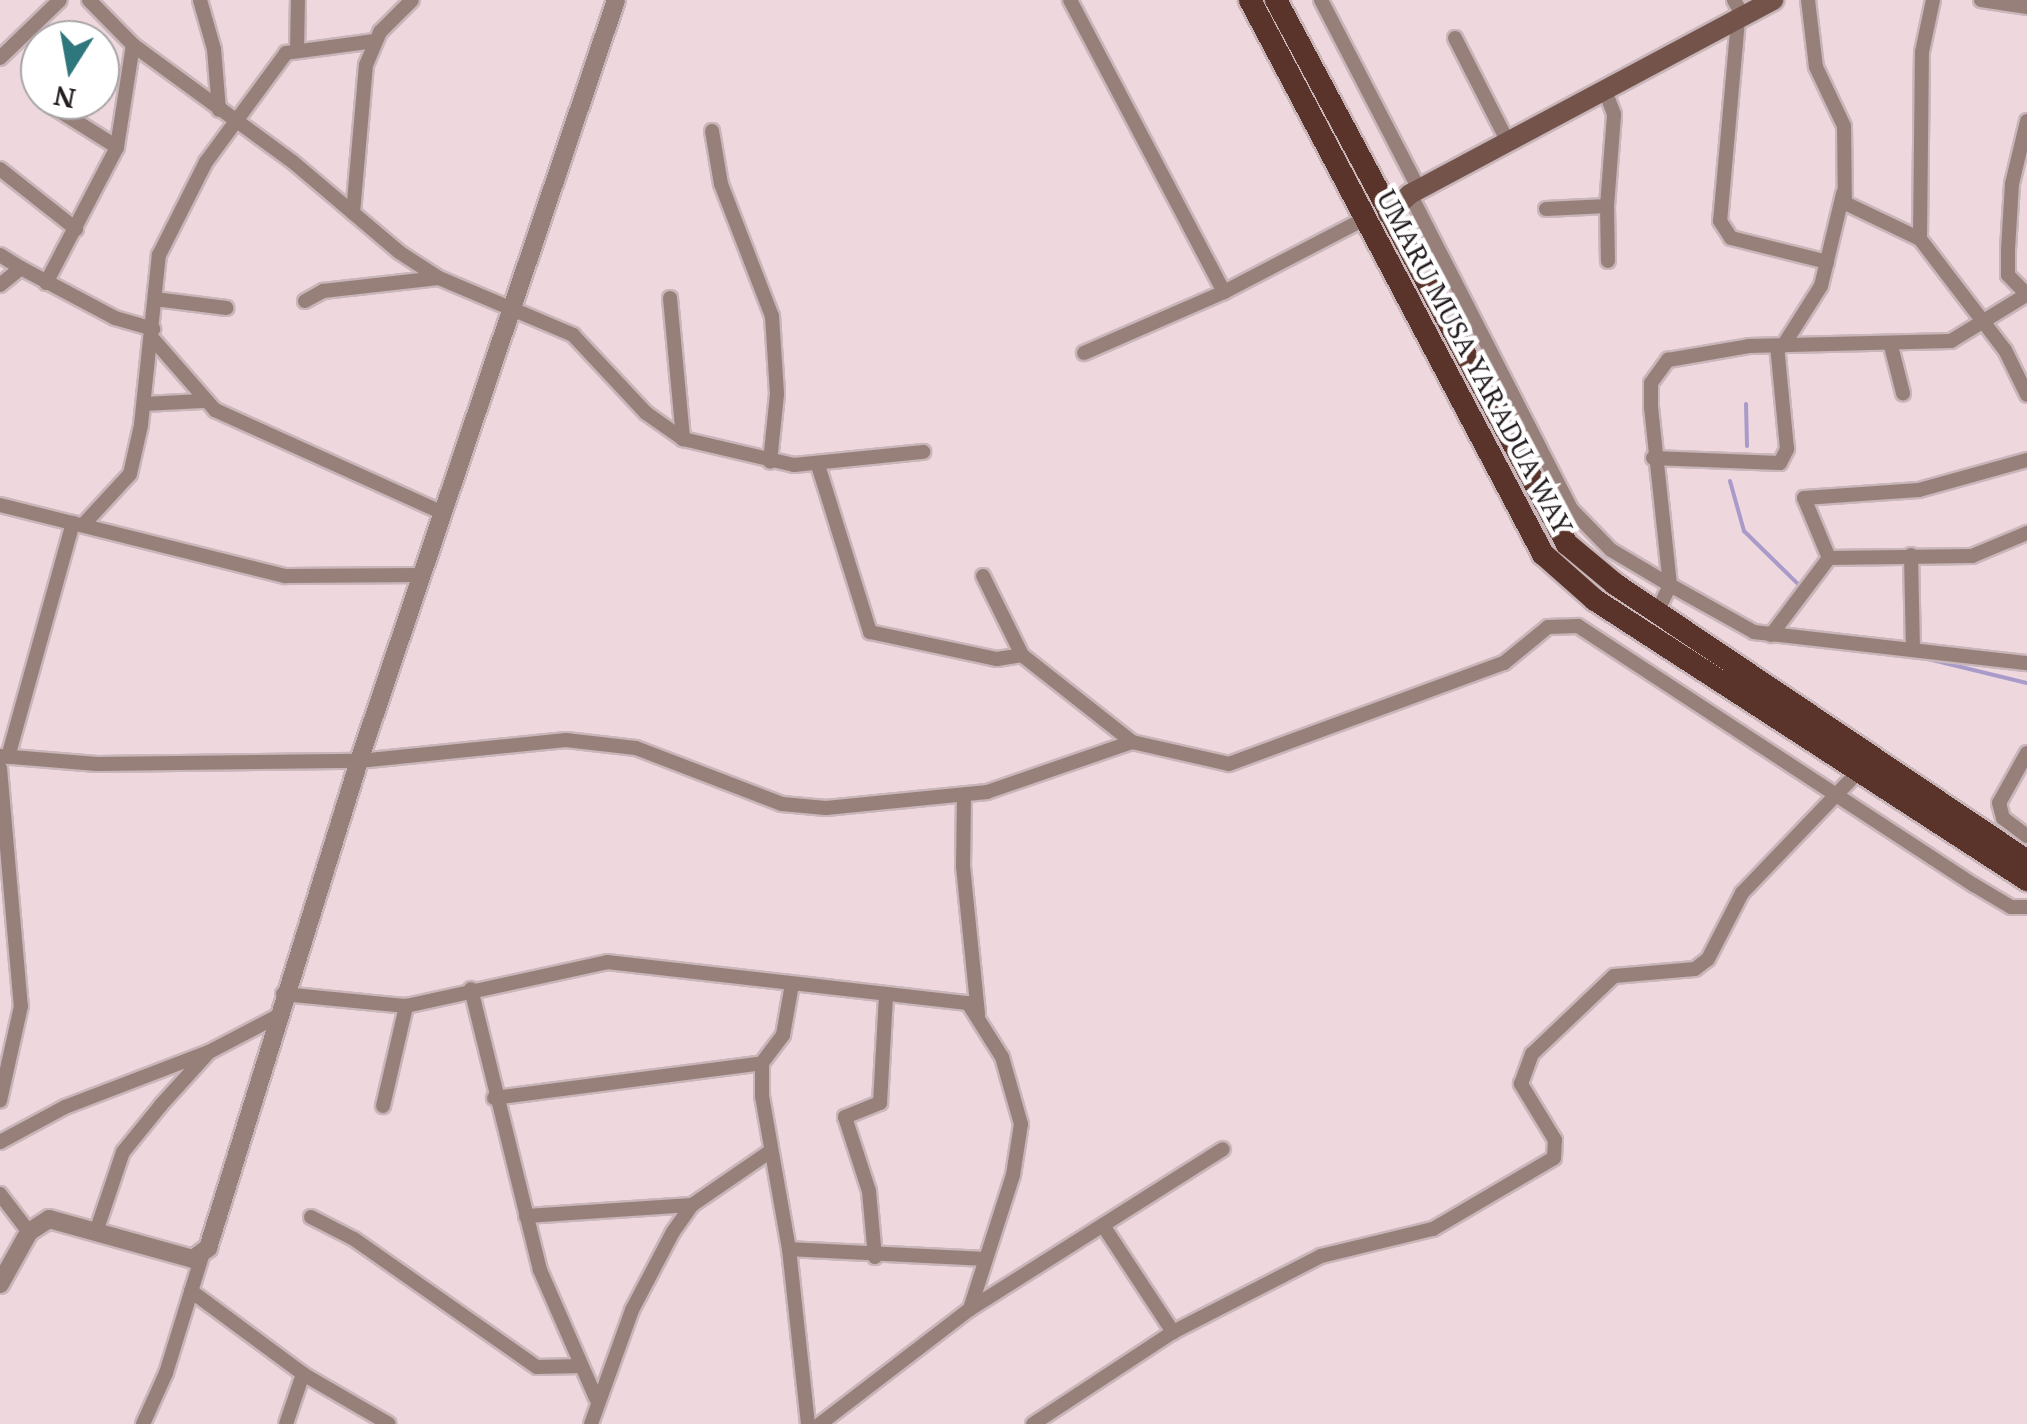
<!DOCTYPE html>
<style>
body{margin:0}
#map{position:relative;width:2027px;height:1424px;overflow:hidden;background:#eed8dd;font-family:"PT Serif",serif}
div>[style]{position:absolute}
.stream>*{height:4px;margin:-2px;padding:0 2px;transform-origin:2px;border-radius:2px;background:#a89bca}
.roads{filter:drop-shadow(2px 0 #c9b6ba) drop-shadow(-2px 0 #c9b6ba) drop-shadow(0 2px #c9b6ba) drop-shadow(0 -2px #c9b6ba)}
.minor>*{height:14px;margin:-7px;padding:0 7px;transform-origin:7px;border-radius:7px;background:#98807a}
.tertiary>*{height:18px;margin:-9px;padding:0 9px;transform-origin:9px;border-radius:9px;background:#98807a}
.secondary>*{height:20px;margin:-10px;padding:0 10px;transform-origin:10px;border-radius:10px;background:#74534b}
.primary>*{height:22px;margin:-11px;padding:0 11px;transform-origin:11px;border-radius:11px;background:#5a332a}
span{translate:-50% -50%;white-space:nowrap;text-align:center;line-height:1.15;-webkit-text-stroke:9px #fff;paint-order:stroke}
.street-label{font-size:28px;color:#231b1d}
.north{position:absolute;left:20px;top:20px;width:100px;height:100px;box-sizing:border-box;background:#fff;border:2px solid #a7a4a5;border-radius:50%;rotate:191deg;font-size:28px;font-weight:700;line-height:40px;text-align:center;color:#231b1d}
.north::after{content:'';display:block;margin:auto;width:35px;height:45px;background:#2e777c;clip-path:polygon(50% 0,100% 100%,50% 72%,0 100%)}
</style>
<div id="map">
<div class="stream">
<i style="left:1746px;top:404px;width:42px;rotate:88.6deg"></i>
<i style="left:1730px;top:481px;width:52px;rotate:74.4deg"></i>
<i style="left:1744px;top:531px;width:78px;rotate:44.5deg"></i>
<i style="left:1920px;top:657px;width:110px;rotate:13.7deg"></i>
</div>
<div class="roads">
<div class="minor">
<i style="left:89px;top:0;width:63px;rotate:45.6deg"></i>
<i style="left:133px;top:45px;width:198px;rotate:36.2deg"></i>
<i style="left:293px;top:162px;width:139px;rotate:40.3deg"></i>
<i style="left:399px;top:252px;width:48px;rotate:33deg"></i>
<i style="left:439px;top:278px;width:146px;rotate:23deg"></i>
<i style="left:573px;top:335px;width:107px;rotate:46.9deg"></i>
<i style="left:646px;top:413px;width:45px;rotate:35.1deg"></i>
<i style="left:683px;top:439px;width:114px;rotate:13.2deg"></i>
<i style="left:794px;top:465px;width:130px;rotate:-5.8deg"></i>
<i style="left:200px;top:0;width:51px;rotate:74.1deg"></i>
<i style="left:214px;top:49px;width:61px;rotate:85.3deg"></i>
<i style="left:1070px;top:0;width:330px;rotate:62.2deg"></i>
<i style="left:1224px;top:292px;width:158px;rotate:-27.5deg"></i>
<i style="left:1321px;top:0;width:208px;rotate:62.6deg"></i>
<i style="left:1734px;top:0;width:10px;rotate:61deg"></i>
<i style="left:1739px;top:9px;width:213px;rotate:95.1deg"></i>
<i style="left:1720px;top:221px;width:20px;rotate:57deg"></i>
<i style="left:1731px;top:238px;width:99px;rotate:14deg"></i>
<i style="left:1808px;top:0;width:67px;rotate:83.2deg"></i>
<i style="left:1816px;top:67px;width:65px;rotate:64.6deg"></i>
<i style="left:1844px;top:126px;width:77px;rotate:89.3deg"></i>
<i style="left:1845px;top:203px;width:83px;rotate:25.6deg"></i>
<i style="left:1920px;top:239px;width:140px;rotate:52.6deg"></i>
<i style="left:2005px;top:350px;width:50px;rotate:63.9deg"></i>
<i style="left:1981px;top:0;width:47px;rotate:8.7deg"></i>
<i style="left:1455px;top:38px;width:112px;rotate:63deg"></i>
<i style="left:297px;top:50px;width:50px;rotate:-88.9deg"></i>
<i style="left:0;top:58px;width:83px;rotate:-44deg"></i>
<i style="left:50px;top:105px;width:79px;rotate:32.1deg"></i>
<i style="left:2027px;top:121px;width:65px;rotate:103.4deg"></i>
<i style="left:2012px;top:184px;width:65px;rotate:93.5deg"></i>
<i style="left:2008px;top:249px;width:26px;rotate:90deg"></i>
<i style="left:2008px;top:275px;width:28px;rotate:46deg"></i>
<i style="left:712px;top:131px;width:54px;rotate:80.4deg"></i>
<i style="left:721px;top:184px;width:142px;rotate:68.9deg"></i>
<i style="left:772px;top:316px;width:78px;rotate:86.3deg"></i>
<i style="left:777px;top:394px;width:68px;rotate:95.9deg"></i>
<i style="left:0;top:169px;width:97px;rotate:38.3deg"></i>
<i style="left:1410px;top:194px;width:354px;rotate:62.9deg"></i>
<i style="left:1571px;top:509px;width:57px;rotate:45.7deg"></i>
<i style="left:1611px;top:550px;width:69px;rotate:30.7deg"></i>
<i style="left:1670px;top:585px;width:179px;rotate:-96.1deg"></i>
<i style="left:1651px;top:407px;width:24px;rotate:-90deg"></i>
<i style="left:1651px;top:383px;width:29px;rotate:-54deg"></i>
<i style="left:1668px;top:360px;width:82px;rotate:-9.8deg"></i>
<i style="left:1749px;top:346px;width:202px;rotate:-1.4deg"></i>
<i style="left:1951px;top:341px;width:88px;rotate:-31.5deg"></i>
<i style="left:1607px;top:206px;width:55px;rotate:89deg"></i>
<i style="left:1546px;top:209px;width:61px;rotate:-2.8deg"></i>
<i style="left:1607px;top:206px;width:92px;rotate:-85.6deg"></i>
<i style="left:1614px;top:114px;width:26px;rotate:-111deg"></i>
<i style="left:353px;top:213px;width:149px;rotate:-85deg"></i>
<i style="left:366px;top:65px;width:36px;rotate:-67deg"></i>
<i style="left:380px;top:32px;width:45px;rotate:-45deg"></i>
<i style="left:1920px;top:239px;width:187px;rotate:-89.4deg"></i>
<i style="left:1922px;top:52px;width:53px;rotate:-78.1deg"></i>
<i style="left:0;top:255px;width:25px;rotate:32deg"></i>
<i style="left:46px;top:283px;width:153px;rotate:-62.4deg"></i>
<i style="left:117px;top:147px;width:103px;rotate:-81.1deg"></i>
<i style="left:0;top:285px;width:27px;rotate:-39deg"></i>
<i style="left:21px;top:268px;width:106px;rotate:28deg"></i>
<i style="left:115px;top:318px;width:40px;rotate:16deg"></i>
<i style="left:670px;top:298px;width:142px;rotate:84.7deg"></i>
<i style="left:155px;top:299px;width:72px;rotate:7.2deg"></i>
<i style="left:305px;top:301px;width:21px;rotate:-29deg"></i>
<i style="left:323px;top:291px;width:116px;rotate:-6.4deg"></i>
<i style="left:152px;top:338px;width:96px;rotate:48.8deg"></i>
<i style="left:215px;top:410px;width:250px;rotate:24.3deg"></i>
<i style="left:1783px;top:346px;width:71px;rotate:-57.7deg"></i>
<i style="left:1821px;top:286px;width:95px;rotate:-76.6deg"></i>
<i style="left:1891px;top:346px;width:49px;rotate:75.7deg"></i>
<i style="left:1084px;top:353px;width:153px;rotate:-23.5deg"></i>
<i style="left:144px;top:404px;width:58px;rotate:-3deg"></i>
<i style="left:1653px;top:458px;width:127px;rotate:2.3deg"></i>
<i style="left:1780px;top:463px;width:16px;rotate:-63deg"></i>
<i style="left:1787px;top:449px;width:103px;rotate:-95.5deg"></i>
<i style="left:818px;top:465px;width:175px;rotate:72.7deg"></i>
<i style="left:870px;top:632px;width:130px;rotate:12deg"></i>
<i style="left:997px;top:659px;width:25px;rotate:-9deg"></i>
<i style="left:0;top:505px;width:294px;rotate:14deg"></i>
<i style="left:285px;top:576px;width:137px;rotate:-0.4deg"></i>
<i style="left:83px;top:525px;width:69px;rotate:-47.3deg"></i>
<i style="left:130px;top:474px;width:50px;rotate:-77.3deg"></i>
<i style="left:141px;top:425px;width:171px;rotate:-84deg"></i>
<i style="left:159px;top:255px;width:104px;rotate:-63.2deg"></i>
<i style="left:206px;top:162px;width:135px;rotate:-53.7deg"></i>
<i style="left:286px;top:53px;width:90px;rotate:-7.7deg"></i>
<i style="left:1911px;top:555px;width:92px;rotate:88.8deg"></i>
<i style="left:1829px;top:558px;width:65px;rotate:-112.6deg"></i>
<i style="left:1804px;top:498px;width:115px;rotate:-4deg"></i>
<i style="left:1919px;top:490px;width:112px;rotate:-15.5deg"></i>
<i style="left:1829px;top:558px;width:143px;rotate:-0.8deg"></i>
<i style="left:1972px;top:556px;width:60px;rotate:-22.7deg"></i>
<i style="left:983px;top:576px;width:88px;rotate:63.7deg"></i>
<i style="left:1022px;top:655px;width:140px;rotate:38.3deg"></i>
<i style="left:1657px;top:612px;width:30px;rotate:-64deg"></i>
<i style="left:1670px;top:585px;width:96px;rotate:29.2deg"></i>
<i style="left:1754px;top:632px;width:275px;rotate:6.5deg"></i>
<i style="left:1771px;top:635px;width:96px;rotate:-53deg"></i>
<i style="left:2027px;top:753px;width:57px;rotate:119.2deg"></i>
<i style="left:1999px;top:803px;width:16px;rotate:75deg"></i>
<i style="left:2003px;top:818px;width:30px;rotate:37deg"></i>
<i style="left:0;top:756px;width:97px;rotate:4.7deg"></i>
<i style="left:97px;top:764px;width:262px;rotate:-0.7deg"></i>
<i style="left:359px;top:761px;width:208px;rotate:-5.8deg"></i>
<i style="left:566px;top:740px;width:70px;rotate:6.5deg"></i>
<i style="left:636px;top:748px;width:156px;rotate:21deg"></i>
<i style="left:782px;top:804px;width:44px;rotate:5.2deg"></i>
<i style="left:826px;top:808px;width:162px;rotate:-5.7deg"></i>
<i style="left:987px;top:792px;width:153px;rotate:-19deg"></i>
<i style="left:1132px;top:742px;width:99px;rotate:12.8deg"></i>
<i style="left:1229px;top:764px;width:293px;rotate:-20.2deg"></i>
<i style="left:1504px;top:663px;width:57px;rotate:-39.3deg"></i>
<i style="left:1548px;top:627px;width:30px;rotate:-2deg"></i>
<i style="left:1578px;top:626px;width:473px;rotate:33.2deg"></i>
<i style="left:1974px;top:885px;width:43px;rotate:30.7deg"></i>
<i style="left:2011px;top:907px;width:16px"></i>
<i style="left:8px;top:757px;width:243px;rotate:-74.5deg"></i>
<i style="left:0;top:768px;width:239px;rotate:85deg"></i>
<i style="left:21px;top:1006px;width:97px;rotate:102.5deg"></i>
<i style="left:964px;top:796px;width:70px;rotate:90.8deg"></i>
<i style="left:963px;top:866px;width:149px;rotate:84.2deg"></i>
<i style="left:792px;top:984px;width:52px;rotate:100deg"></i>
<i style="left:783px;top:1035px;width:35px;rotate:127deg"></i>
<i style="left:762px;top:1063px;width:33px;rotate:90deg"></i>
<i style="left:762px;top:1096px;width:155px;rotate:80deg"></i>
<i style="left:789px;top:1249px;width:176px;rotate:83.8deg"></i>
<i style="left:471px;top:989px;width:289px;rotate:76.2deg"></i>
<i style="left:540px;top:1270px;width:140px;rotate:66.4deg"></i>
<i style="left:283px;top:994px;width:124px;rotate:5.6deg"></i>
<i style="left:406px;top:1006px;width:206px;rotate:-12.3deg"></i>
<i style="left:607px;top:962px;width:363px;rotate:6.5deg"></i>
<i style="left:968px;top:1003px;width:64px;rotate:57.8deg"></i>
<i style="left:1002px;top:1057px;width:70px;rotate:74.2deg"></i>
<i style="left:1021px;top:1124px;width:52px;rotate:98.9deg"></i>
<i style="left:1013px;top:1175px;width:141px;rotate:107.8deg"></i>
<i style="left:494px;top:1098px;width:270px;rotate:-7.4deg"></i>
<i style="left:383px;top:1106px;width:103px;rotate:-77deg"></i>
<i style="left:0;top:1142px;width:74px;rotate:-28.3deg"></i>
<i style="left:65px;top:1107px;width:153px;rotate:-21deg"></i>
<i style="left:0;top:1194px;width:48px;rotate:52.7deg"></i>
<i style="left:526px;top:1216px;width:166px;rotate:-3.8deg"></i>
<i style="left:311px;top:1217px;width:48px;rotate:27.1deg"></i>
<i style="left:354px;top:1239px;width:223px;rotate:35deg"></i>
<i style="left:537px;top:1367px;width:44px;rotate:-1.3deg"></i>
<i style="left:1104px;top:1227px;width:126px;rotate:56.7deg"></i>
<i style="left:96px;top:1232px;width:84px;rotate:-71.4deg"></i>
<i style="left:123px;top:1152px;width:60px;rotate:-51deg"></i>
<i style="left:161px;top:1105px;width:72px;rotate:-47.8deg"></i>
<i style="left:209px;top:1052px;width:76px;rotate:-27.6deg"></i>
<i style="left:789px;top:1249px;width:195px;rotate:2.9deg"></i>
<i style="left:875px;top:1257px;width:66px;rotate:-95.2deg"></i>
<i style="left:869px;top:1191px;width:78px;rotate:-108deg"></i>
<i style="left:845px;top:1117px;width:38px;rotate:-22deg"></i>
<i style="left:880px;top:1103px;width:108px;rotate:-86.8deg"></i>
<i style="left:191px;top:1291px;width:139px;rotate:36.5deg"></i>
<i style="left:303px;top:1374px;width:99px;rotate:30.2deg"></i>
<i style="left:143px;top:1424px;width:56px;rotate:-65.7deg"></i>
<i style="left:166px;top:1373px;width:122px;rotate:-72.9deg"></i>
<i style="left:286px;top:1424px;width:53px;rotate:-71.2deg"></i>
<i style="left:591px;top:1424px;width:121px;rotate:-70.2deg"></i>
<i style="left:632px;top:1310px;width:88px;rotate:-62.3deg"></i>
<i style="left:673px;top:1232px;width:33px;rotate:-55deg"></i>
<i style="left:692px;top:1205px;width:92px;rotate:-34.4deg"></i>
<i style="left:820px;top:1424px;width:189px;rotate:-37.5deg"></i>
<i style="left:970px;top:1309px;width:299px;rotate:-32.3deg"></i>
<i style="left:1033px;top:1424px;width:168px;rotate:-33.3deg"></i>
<i style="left:1173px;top:1332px;width:166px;rotate:-27.2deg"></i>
<i style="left:1321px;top:1256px;width:115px;rotate:-13.6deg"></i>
<i style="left:1433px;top:1229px;width:140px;rotate:-30.4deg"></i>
<i style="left:1554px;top:1158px;width:18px;rotate:-87deg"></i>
<i style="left:1555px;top:1140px;width:66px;rotate:-121.3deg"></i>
<i style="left:1521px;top:1084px;width:32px;rotate:-70deg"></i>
<i style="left:1532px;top:1054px;width:113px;rotate:-43.6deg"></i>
<i style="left:1614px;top:976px;width:81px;rotate:-4.9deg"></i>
<i style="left:1695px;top:969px;width:16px;rotate:-38deg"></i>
<i style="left:1708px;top:959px;width:74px;rotate:-62.7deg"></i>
<i style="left:1742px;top:893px;width:168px;rotate:-46.2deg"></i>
</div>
<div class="tertiary">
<i style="left:0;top:1284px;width:60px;rotate:-60.9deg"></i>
<i style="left:29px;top:1232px;width:24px;rotate:-33deg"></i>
<i style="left:49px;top:1219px;width:149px;rotate:15.5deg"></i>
<i style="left:193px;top:1259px;width:19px;rotate:-36deg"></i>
<i style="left:208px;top:1248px;width:510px;rotate:-72.77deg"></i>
<i style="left:359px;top:761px;width:803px;rotate:-71.34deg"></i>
</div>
<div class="secondary">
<i style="left:1388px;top:214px;width:30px;rotate:-42deg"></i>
<i style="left:1410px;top:194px;width:412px;rotate:-28.1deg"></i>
</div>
<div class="primary">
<i style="left:1250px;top:0;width:627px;rotate:62.13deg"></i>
<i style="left:1543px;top:554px;width:69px;rotate:41.5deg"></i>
<i style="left:1595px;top:600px;width:515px;rotate:32.95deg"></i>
<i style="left:1276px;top:0;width:617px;rotate:61.86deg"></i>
<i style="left:1567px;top:544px;width:62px;rotate:39.8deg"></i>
<i style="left:1615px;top:584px;width:496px;rotate:33.9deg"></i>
</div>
</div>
<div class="street-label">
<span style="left:1475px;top:362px;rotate:62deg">UMARU MUSA YAR'ADUA WAY</span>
</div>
<div class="north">N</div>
</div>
